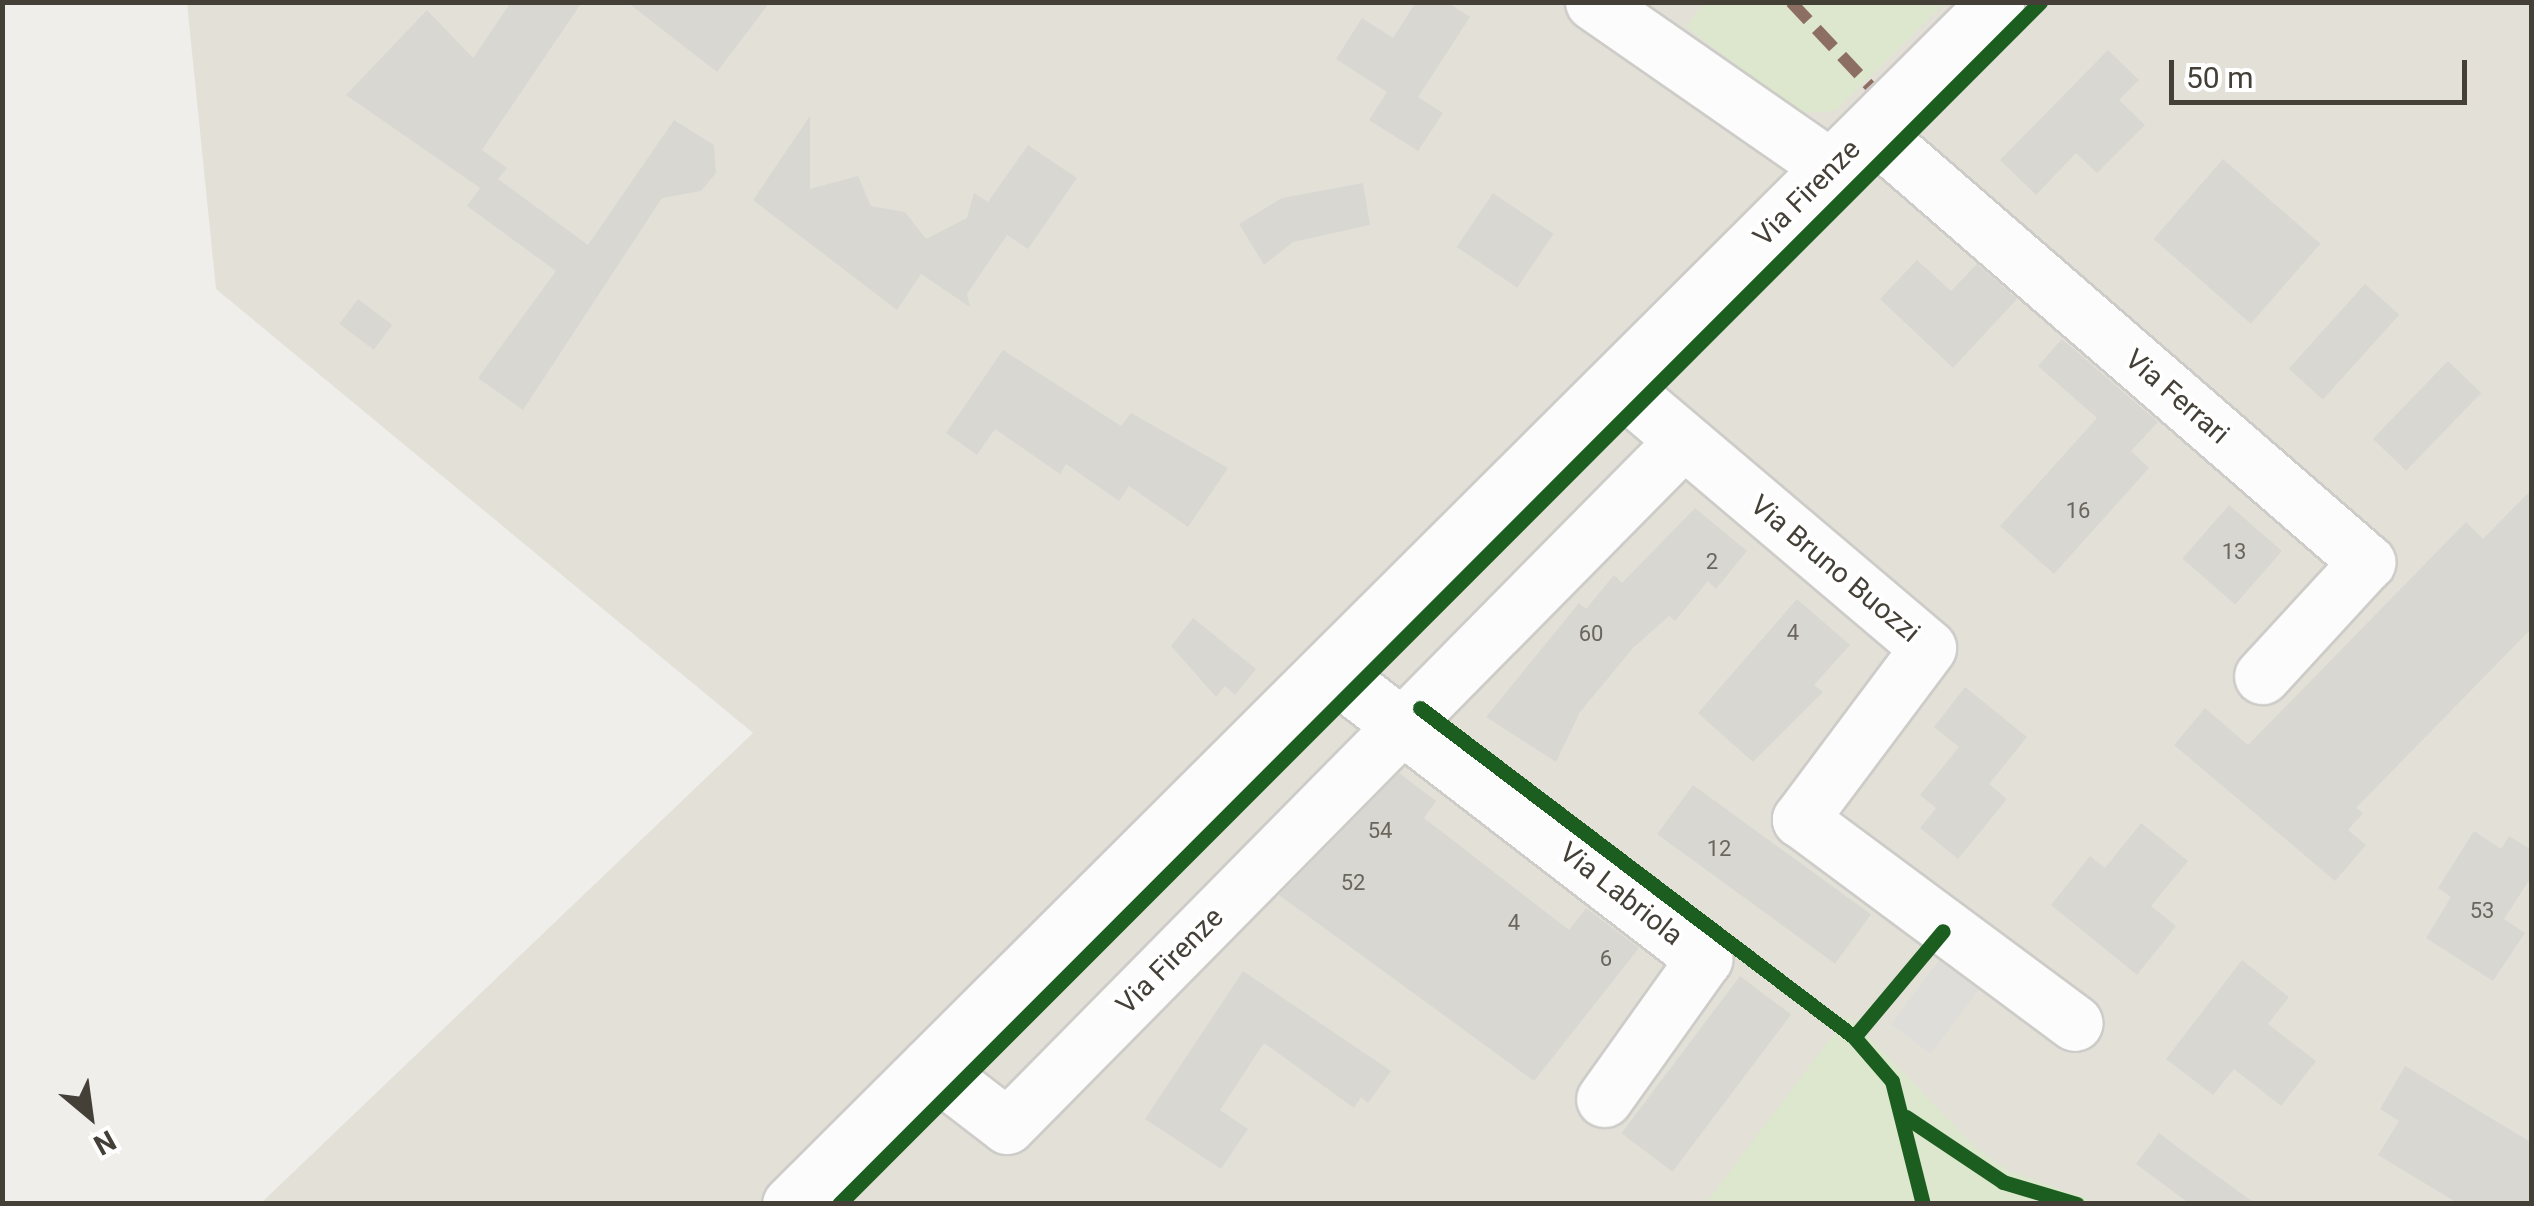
<!DOCTYPE html>
<style>
body{margin:0}
#map{position:relative;width:2534px;height:1206px;overflow:hidden;background:#f0eeea;font-family:Roboto,sans-serif}
div>[style]{position:absolute}
.residential>*{inset:0;background:#e3e0d8}
.green>*{inset:0;background:#dce7cd}
.parking>*{inset:0;background:#dfddda;transform-origin:0 0}
.building>*{inset:0;background:#d9d7d2;transform-origin:0 0}
.roads{filter:drop-shadow(2px 0 #cdccc8) drop-shadow(-2px 0 #cdccc8) drop-shadow(0 2px #cdccc8) drop-shadow(0 -2px #cdccc8)}
.minor>*{height:55px;margin:-27.5px;padding:0 27.5px;transform-origin:27.5px;border-radius:27.5px;background:#fdfcfc}
.quiet>*{height:12px;margin-top:-6px;transform-origin:0;background:repeating-linear-gradient(90deg,#8d6e63 0 25px,transparent 0 37px)}
.cycleway>*{height:15px;margin:-7.5px;padding:0 7.5px;transform-origin:7.5px;border-radius:7.5px;background:#1b5e20}
span{translate:-50% -50%;white-space:nowrap;text-align:center;line-height:1.15;-webkit-text-stroke:8px #fff;paint-order:stroke}
.number-label{font-size:22px;color:#6a665e}
.number-label span{-webkit-text-stroke-width:0}
.street-label{font-size:28px;color:#443f37}
.frame{position:absolute;inset:0;border:5px solid #443f37;pointer-events:none}
.north{position:absolute;left:40px;top:1066px;width:100px;height:100px;-webkit-text-stroke:8px #fff;paint-order:stroke;rotate:151deg;font-size:28px;font-weight:700;line-height:40px;text-align:center;color:#443f37}
.north::after{content:'';display:block;margin:auto;width:35px;height:45px;background:#443f37;clip-path:polygon(50% 0,100% 100%,50% 72%,0 100%)}
.scale{position:absolute;left:2169px;top:60px;width:298px;height:45px;box-sizing:border-box;border:5px solid #443f37;border-top:0;padding-left:12px;font-size:30px;line-height:35px;white-space:nowrap;color:#443f37;-webkit-text-stroke:8px #fff;paint-order:stroke}
</style>
<div id="map">
<div class="residential">
<i style="clip-path:polygon(187px 3px,2531px 3px,2531px 1203px,261px 1203px,753px 733px,216px 289px)"></i>
</div>
<div class="green">
<i style="clip-path:polygon(1703px 3px,1945px 3px,1835px 111px,1800px 113px,1686px 27px)"></i>
<i style="clip-path:polygon(1848px 1015px,1975px 1147px,2009px 1171px,2100px 1203px,1706px 1203px)"></i>
</div>
<div class="parking">
<i style="left:1945px;top:953px;width:49px;height:89px;rotate:37deg"></i>
</div>
<div class="building">
<i style="clip-path:polygon(511px 2px,582px 2px,482px 150px,507px 168px,498px 179px,588px 245px,674px 120px,714px 145px,716px 173px,701px 191px,662px 198px,523px 410px,478px 378px,556px 271px,467px 206px,480px 188px,346px 95px,427px 10px,473px 58px)"></i>
<i style="clip-path:polygon(627px 2px,770px 2px,717px 72px)"></i>
<i style="clip-path:polygon(1416px 2px,1447px 2px,1470px 17px,1418px 97px,1443px 113px,1418px 151px,1369px 120px,1387px 92px,1336px 59px,1362px 18px,1393px 38px)"></i>
<i style="clip-path:polygon(2108px 50px,2139px 80px,2119px 100px,2145px 125px,2097px 173px,2076px 153px,2036px 195px,2000px 160px)"></i>
<i style="clip-path:polygon(810px 116px,810px 189px,858px 176px,871px 206px,905px 212px,926px 239px,967px 218px,974px 193px,988px 202px,1028px 145px,1077px 178px,1028px 249px,1007px 235px,967px 294px,970px 307px,921px 274px,897px 310px,753px 200px)"></i>
<i style="left:2223px;top:159px;width:129px;height:106px;rotate:41deg"></i>
<i style="clip-path:polygon(1363px 183px,1370px 225px,1293px 242px,1264px 265px,1239px 224px,1282px 198px)"></i>
<i style="left:1493px;top:193px;width:73px;height:65px;rotate:34deg"></i>
<i style="clip-path:polygon(1917px 260px,1951px 291px,1977px 264px,2017px 299px,1953px 368px,1880px 299px)"></i>
<i style="left:2365px;top:284px;width:46px;height:114px;rotate:42deg"></i>
<i style="left:358px;top:299px;width:43px;height:31px;rotate:37deg"></i>
<i style="clip-path:polygon(2062px 339px,2158px 422px,2131px 451px,2149px 468px,2054px 574px,2000px 526px,2097px 418px,2038px 366px)"></i>
<i style="clip-path:polygon(1003px 350px,1121px 426px,1131px 413px,1228px 468px,1188px 527px,1129px 486px,1119px 501px,1066px 464px,1060px 474px,995px 429px,977px 455px,946px 433px)"></i>
<i style="left:2448px;top:361px;width:46px;height:108px;rotate:44deg"></i>
<i style="clip-path:polygon(2532px 489px,2532px 628px,2356px 808px,2363px 813px,2348px 830px,2366px 845px,2335px 881px,2174px 745px,2205px 708px,2248px 745px,2466px 522px,2483px 539px)"></i>
<i style="left:2229px;top:505px;width:70px;height:71px;rotate:41deg"></i>
<i style="clip-path:polygon(1695px 508px,1747px 551px,1716px 589px,1708px 581px,1675px 621px,1669px 616px,1634px 647px,1580px 712px,1556px 762px,1486px 717px,1579px 603px,1586px 609px,1614px 575px,1622px 583px)"></i>
<i style="clip-path:polygon(1797px 599px,1850px 645px,1814px 685px,1823px 692px,1753px 762px,1698px 713px)"></i>
<i style="clip-path:polygon(1193px 618px,1256px 669px,1235px 695px,1225px 686px,1216px 697px,1171px 646px)"></i>
<i style="clip-path:polygon(1965px 687px,2027px 737px,1989px 784px,2007px 799px,1958px 859px,1920px 828px,1936px 808px,1920px 795px,1959px 747px,1934px 727px)"></i>
<i style="clip-path:polygon(1399px 773px,1436px 801px,1424px 818px,1569px 930px,1586px 908px,1639px 948px,1534px 1081px,1279px 895px)"></i>
<i style="left:1693px;top:785px;width:220px;height:61px;rotate:36deg"></i>
<i style="clip-path:polygon(2141px 823px,2188px 861px,2151px 906px,2176px 926px,2137px 975px,2051px 905px,2090px 856px,2105px 868px)"></i>
<i style="clip-path:polygon(2474px 831px,2501px 849px,2509px 836px,2532px 850px,2532px 876px,2504px 919px,2525px 933px,2493px 981px,2426px 938px,2451px 897px,2438px 888px)"></i>
<i style="clip-path:polygon(2242px 960px,2289px 997px,2268px 1024px,2316px 1061px,2281px 1106px,2234px 1069px,2213px 1095px,2166px 1059px)"></i>
<i style="clip-path:polygon(1243px 971px,1391px 1071px,1368px 1103px,1361px 1097px,1354px 1108px,1264px 1043px,1220px 1110px,1248px 1129px,1221px 1169px,1145px 1119px)"></i>
<i style="left:1740px;top:976px;width:64px;height:197px;rotate:37deg"></i>
<i style="clip-path:polygon(2405px 1066px,2532px 1143px,2532px 1204px,2459px 1204px,2378px 1155px,2399px 1121px,2380px 1109px)"></i>
<i style="clip-path:polygon(2159px 1133px,2184px 1152px,2256px 1204px,2190px 1204px,2136px 1164px)"></i>
</div>
<div class="roads">
<div class="minor">
<i style="left:1593px;top:2px;width:291px;rotate:34.8deg"></i>
<i style="left:1870px;top:130px;width:659px;rotate:41deg"></i>
<i style="left:2367px;top:562px;width:155px;rotate:132.6deg"></i>
<i style="left:1616px;top:383px;width:409px;rotate:40.3deg"></i>
<i style="left:1928px;top:648px;width:214px;rotate:126.8deg"></i>
<i style="left:1800px;top:819px;width:342px;rotate:36.6deg"></i>
<i style="left:1328px;top:669px;width:475px;rotate:37.6deg"></i>
<i style="left:1704px;top:959px;width:172px;rotate:125.5deg"></i>
<i style="left:929px;top:1066px;width:98px;rotate:37.6deg"></i>
<i style="left:1007px;top:1126px;width:961px;rotate:-45.38deg"></i>
<i style="left:790px;top:1204px;width:1703px;rotate:-44.9deg"></i>
</div>
</div>
<div class="quiet">
<i style="left:1791px;top:2px;width:115px;rotate:46.8deg"></i>
</div>
<div class="cycleway">
<i style="left:1420px;top:708px;width:545px;rotate:37.16deg"></i>
<i style="left:1854px;top:1037px;width:58px;rotate:49.2deg"></i>
<i style="left:1892px;top:1081px;width:127px;rotate:75.9deg"></i>
<i style="left:1854px;top:1037px;width:138px;rotate:-50deg"></i>
<i style="left:1906px;top:1117px;width:117px;rotate:33.8deg"></i>
<i style="left:2003px;top:1182px;width:77px;rotate:16.6deg"></i>
<i style="left:839px;top:1204px;width:1699px;rotate:-45.02deg"></i>
</div>
<div class="number-label">
<span style="left:2078px;top:511px">16</span>
<span style="left:2234px;top:552px">13</span>
<span style="left:1712px;top:562px">2</span>
<span style="left:1793px;top:633px">4</span>
<span style="left:1591px;top:634px">60</span>
<span style="left:1380px;top:831px">54</span>
<span style="left:1719px;top:849px">12</span>
<span style="left:1353px;top:883px">52</span>
<span style="left:2482px;top:911px">53</span>
<span style="left:1514px;top:923px">4</span>
<span style="left:1606px;top:959px">6</span>
</div>
<div class="street-label">
<span style="left:1807px;top:193px;rotate:-45deg">Via Firenze</span>
<span style="left:2177px;top:397px;rotate:41deg">Via Ferrari</span>
<span style="left:1835px;top:569px;rotate:40deg">Via Bruno Buozzi</span>
<span style="left:1621px;top:894px;rotate:38deg">Via Labriola</span>
<span style="left:1170px;top:961px;rotate:-45deg">Via Firenze</span>
</div>
<div class="frame"></div>
<div class="north">N</div>
<div class="scale">50 m</div>
</div>
